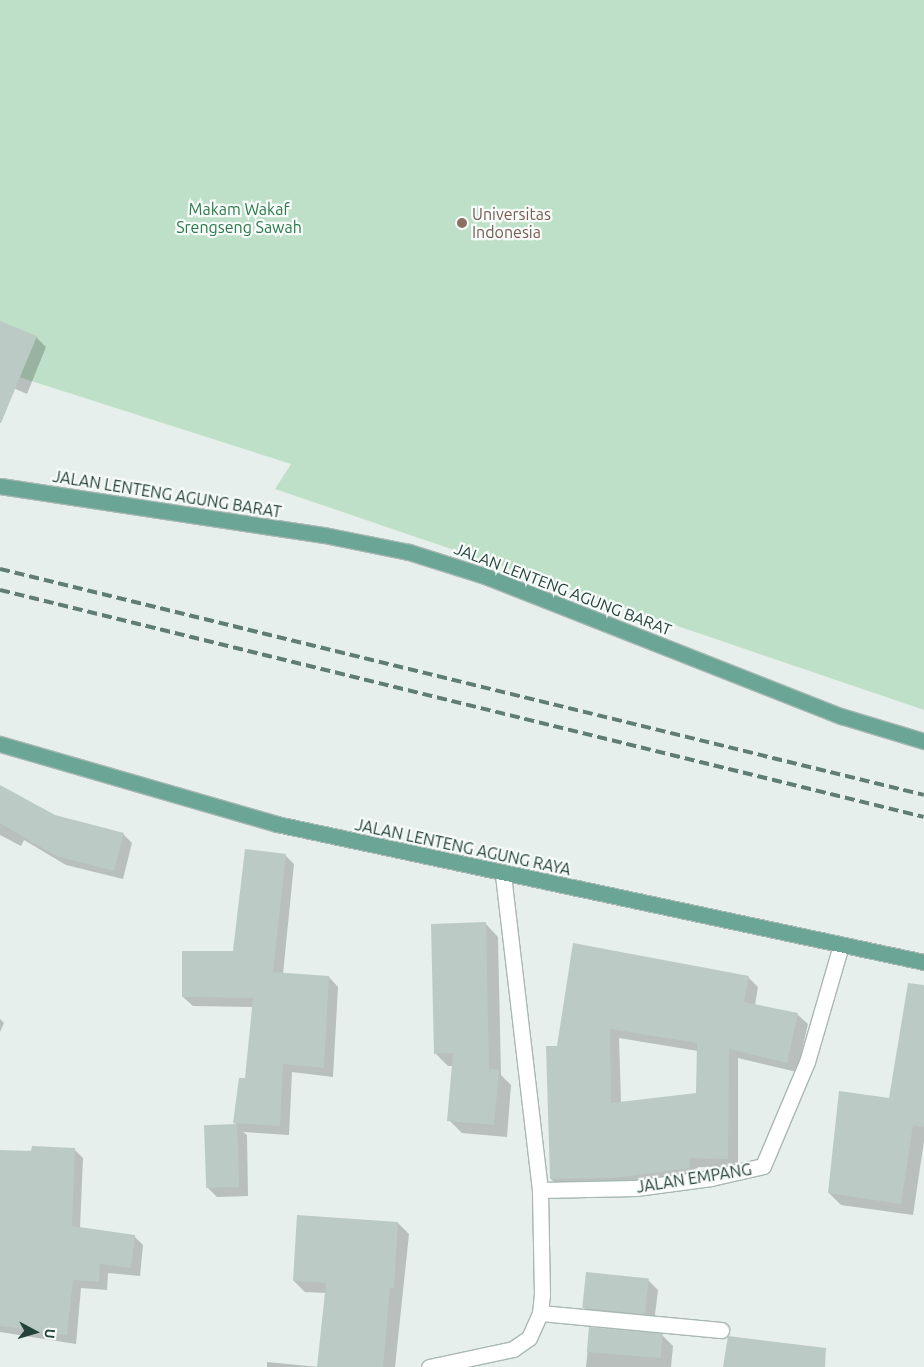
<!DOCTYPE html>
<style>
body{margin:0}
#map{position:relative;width:924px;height:1367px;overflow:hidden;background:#e6efeb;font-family:Ubuntu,sans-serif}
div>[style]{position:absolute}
.green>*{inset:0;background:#bfe0c8}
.shadow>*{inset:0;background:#0003}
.building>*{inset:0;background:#bbcac4;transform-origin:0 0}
.roads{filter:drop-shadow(1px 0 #a8b8b2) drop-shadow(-1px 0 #a8b8b2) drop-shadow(0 1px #a8b8b2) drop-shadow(0 -1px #a8b8b2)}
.minor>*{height:15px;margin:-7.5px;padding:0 7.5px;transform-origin:7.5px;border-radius:7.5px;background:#fff}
.major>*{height:15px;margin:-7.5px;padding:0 7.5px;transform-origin:7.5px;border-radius:7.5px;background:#6aa596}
.rail>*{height:4px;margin-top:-2px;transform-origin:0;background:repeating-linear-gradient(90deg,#5f7d75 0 10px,transparent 0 15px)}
.dots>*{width:14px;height:14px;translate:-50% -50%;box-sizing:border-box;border:2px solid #f7fbf9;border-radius:50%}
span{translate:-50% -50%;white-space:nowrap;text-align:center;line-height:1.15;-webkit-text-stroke:4.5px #f7fbf9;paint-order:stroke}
.park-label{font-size:16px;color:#2d7a4b}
.education-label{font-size:16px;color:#785e54}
.left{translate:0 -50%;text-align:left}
.street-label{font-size:16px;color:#24423a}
.north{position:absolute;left:10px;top:1307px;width:50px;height:50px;-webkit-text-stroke:4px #f7fbf9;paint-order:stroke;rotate:96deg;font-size:14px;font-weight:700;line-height:20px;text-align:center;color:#24423a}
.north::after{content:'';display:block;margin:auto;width:18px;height:22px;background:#24423a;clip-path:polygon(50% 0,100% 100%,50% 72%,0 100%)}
</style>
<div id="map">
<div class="green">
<i style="clip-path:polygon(0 0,924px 0,924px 710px,275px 489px,291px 464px,0 371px)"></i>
</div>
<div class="shadow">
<i style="clip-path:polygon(0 322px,36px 337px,46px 347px,27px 394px,0 382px)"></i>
<i style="clip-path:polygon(0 787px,54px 817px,123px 834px,132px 843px,123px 879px,66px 865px,24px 840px,21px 846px,0 835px)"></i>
<i style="clip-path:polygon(285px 855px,294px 864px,283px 974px,329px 977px,338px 987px,333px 1077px,292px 1072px,289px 1135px,243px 1132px,247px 1135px,248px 1196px,217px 1197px,207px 1187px,237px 1125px,234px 1122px,246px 1080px,253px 1007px,193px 1006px,183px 997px,234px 953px)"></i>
<i style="clip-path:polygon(485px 923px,498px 937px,501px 1075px,511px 1085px,507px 1137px,462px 1133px,449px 1120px,453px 1066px,448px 1066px,435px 1053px)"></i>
<i style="clip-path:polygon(evenodd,748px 977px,758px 987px,755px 1005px,798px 1015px,808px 1024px,797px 1072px,738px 1058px,738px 1168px,698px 1167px,699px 1177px,561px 1189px,551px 1179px,558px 1047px,748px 977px,619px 1038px,698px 1051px,698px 1094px,621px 1103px,619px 1038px)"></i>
<i style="clip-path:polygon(0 1019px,4px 1023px,0 1032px)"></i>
<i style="clip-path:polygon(924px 1021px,924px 1141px,913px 1215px,841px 1205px,829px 1193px,890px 1099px)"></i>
<i style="clip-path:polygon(74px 1149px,83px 1158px,80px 1228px,134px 1236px,143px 1245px,140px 1276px,108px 1273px,107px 1290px,81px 1288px,76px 1344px,0 1332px,0 1152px)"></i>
<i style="clip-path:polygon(398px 1223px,409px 1234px,395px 1367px,267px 1367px,267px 1362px,319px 1367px,326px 1293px,305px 1292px,294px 1281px)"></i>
<i style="clip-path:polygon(648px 1280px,658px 1290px,654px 1323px,593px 1317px,583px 1307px)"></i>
<i style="clip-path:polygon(590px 1328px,662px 1335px,673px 1346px,671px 1367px,586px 1367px)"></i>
</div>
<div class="building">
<i style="clip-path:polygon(0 321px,37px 336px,1px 423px,0 423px)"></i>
<i style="clip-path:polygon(0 785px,55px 815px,124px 833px,114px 871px,56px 856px,0 823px)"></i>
<i style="clip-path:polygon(245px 849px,286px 854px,273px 972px,329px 976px,324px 1068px,283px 1064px,280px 1126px,233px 1123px,239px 1078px,245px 1078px,253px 998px,182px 997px,182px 951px,233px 951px)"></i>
<i style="clip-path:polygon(486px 922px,489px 1069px,499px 1070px,494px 1125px,447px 1121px,453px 1053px,434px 1054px,431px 924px)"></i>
<i style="clip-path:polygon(evenodd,573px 943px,749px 976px,744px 1002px,798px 1013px,787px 1063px,729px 1049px,728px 1159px,689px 1158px,690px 1168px,614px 1178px,550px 1179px,546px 1046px,557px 1046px,573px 943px,610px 1029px,697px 1043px,696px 1093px,611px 1103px,610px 1029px)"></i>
<i style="clip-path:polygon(908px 983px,924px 985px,924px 1127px,913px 1125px,901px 1204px,828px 1193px,839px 1091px,889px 1098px)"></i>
<i style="left:237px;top:1124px;width:63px;height:33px;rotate:88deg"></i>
<i style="clip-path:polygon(32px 1146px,75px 1148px,72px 1226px,135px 1235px,131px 1268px,100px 1264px,99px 1282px,73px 1280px,67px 1335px,0 1326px,0 1150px,31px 1151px)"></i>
<i style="clip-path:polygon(297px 1215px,398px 1222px,394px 1288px,390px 1288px,383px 1367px,317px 1367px,326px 1283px,293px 1281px)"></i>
<i style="left:586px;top:1272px;width:63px;height:36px;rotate:6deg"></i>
<i style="left:589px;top:1327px;width:74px;height:25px;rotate:5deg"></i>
<i style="clip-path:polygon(728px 1336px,826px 1348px,825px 1367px,723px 1367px)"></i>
</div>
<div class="roads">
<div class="minor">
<i style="left:540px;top:1190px;width:96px;rotate:-1.2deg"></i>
<i style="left:636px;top:1188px;width:76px;rotate:-7.6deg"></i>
<i style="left:711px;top:1178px;width:53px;rotate:-13deg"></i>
<i style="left:763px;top:1166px;width:113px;rotate:-67.1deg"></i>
<i style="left:807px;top:1062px;width:122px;rotate:-73.8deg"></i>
<i style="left:540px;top:1313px;width:182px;rotate:5.4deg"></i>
<i style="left:429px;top:1367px;width:86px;rotate:-12.1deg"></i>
<i style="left:513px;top:1349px;width:19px;rotate:-35deg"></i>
<i style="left:529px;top:1338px;width:27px;rotate:-66deg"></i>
<i style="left:540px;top:1313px;width:18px;rotate:-84deg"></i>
<i style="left:542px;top:1295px;width:105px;rotate:-91.1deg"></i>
<i style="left:540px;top:1190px;width:317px;rotate:-96.7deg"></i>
</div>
<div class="major">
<i style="left:0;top:486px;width:328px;rotate:8.6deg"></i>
<i style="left:324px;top:535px;width:87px;rotate:11.3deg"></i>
<i style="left:409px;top:552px;width:80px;rotate:17.5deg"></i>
<i style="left:485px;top:576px;width:383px;rotate:21.5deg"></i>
<i style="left:841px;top:716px;width:87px;rotate:16.8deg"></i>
<i style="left:0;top:744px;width:288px;rotate:16.1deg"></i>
<i style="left:277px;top:824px;width:662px;rotate:12.04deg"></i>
</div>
</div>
<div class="rail">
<i style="left:0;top:569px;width:951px;rotate:13.74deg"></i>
<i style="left:0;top:590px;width:951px;rotate:13.8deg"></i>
</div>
<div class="dots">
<i style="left:462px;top:223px;background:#8d6e63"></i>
</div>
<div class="park-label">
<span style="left:239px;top:218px">Makam Wakaf<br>Srengseng Sawah</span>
</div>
<div class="education-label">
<span class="left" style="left:472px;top:223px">Universitas<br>Indonesia</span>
</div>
<div class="street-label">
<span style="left:167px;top:494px;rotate:9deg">JALAN LENTENG AGUNG BARAT</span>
<span style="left:563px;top:589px;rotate:21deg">JALAN LENTENG AGUNG BARAT</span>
<span style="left:463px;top:847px;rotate:12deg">JALAN LENTENG AGUNG RAYA</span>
<span style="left:694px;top:1178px;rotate:-9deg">JALAN EMPANG</span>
</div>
<div class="north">U</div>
</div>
